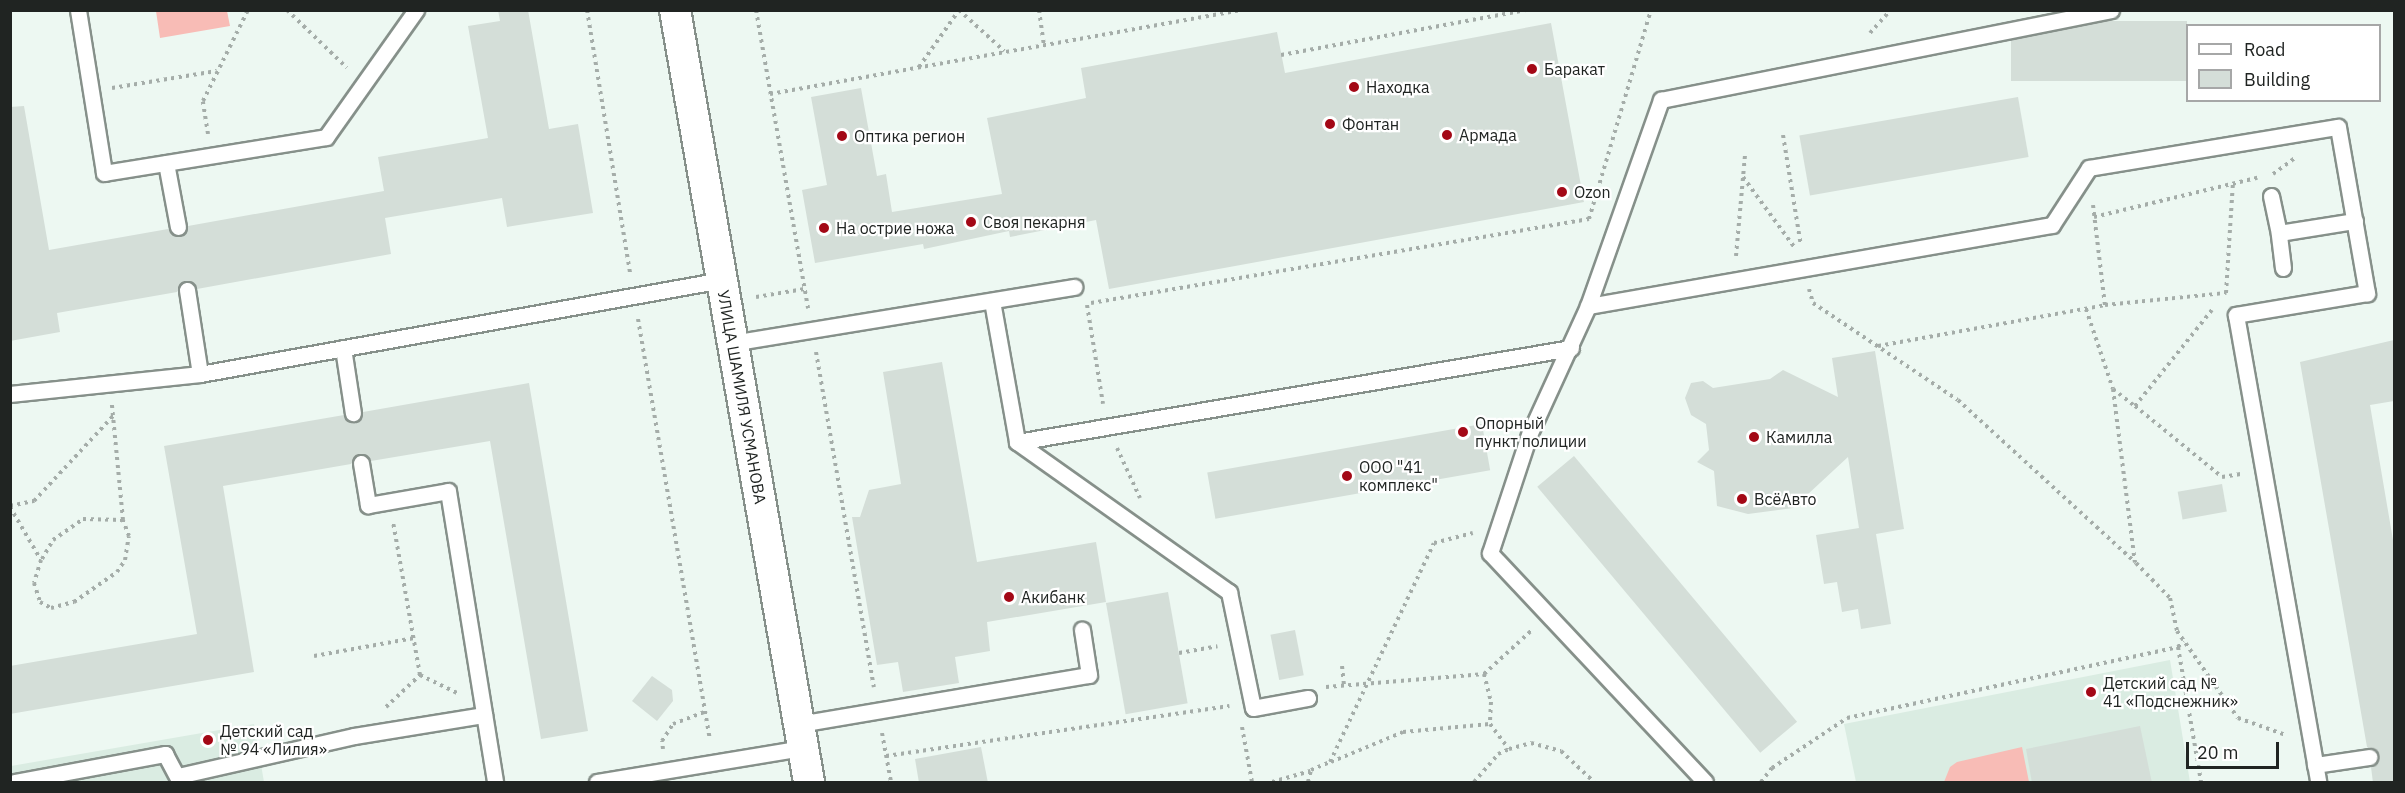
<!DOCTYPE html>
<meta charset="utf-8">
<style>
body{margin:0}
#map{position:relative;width:2405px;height:793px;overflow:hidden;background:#edf8f2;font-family:"IBM Plex Sans",sans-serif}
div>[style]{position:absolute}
.built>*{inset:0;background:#daece2}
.green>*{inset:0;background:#f8bcb6}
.building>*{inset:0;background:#d4ded8;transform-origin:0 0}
.path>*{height:4px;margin-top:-2px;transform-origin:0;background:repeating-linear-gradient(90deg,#a5ada9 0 3px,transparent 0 7.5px)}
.roads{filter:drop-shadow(2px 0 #86908a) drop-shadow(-2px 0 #86908a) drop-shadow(0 2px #86908a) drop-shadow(0 -2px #86908a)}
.service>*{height:15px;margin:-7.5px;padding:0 7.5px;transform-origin:7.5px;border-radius:7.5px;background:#fff}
.minor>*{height:30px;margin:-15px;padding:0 15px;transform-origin:15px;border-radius:15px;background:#fff}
.dots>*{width:16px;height:16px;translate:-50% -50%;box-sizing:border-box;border:3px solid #fff;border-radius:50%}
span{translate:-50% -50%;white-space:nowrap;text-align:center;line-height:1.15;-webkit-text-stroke:4.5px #fff;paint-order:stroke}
.poi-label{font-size:16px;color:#202422}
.left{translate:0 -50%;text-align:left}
.street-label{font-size:16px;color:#202422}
.frame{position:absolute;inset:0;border:12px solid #202422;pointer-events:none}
.legend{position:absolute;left:2186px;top:24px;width:195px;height:78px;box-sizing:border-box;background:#fff;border:2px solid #a6a7a7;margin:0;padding:8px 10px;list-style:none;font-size:18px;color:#202422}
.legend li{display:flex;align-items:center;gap:12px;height:30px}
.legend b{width:30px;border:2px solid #a6a7a7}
.scale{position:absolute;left:2186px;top:742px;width:93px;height:27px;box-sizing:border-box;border:3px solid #202422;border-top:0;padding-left:8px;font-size:18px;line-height:21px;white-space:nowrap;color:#202422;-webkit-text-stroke:4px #fff;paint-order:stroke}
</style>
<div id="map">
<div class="built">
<i style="clip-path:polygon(2170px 660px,2190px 782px,1856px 782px,1844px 724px)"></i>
<i style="clip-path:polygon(254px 724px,264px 782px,11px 782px,11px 766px)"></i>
</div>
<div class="green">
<i style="clip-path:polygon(156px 11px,227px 11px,230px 26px,160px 38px)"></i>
<i style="clip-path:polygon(2022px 747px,2029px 782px,1944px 782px,1950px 767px,1957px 762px)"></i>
</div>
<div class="building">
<i style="clip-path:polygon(498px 10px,528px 10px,549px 129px,578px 124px,593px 213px,507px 227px,502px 198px,385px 218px,391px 254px,197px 289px,185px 281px,177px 292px,57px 313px,60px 332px,10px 341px,10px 107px,24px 106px,49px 250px,168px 229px,180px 236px,188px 226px,384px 191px,378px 157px,488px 138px,468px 26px,500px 21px)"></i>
<i style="left:2187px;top:21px;width:60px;height:176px;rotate:90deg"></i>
<i style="clip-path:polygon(1551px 23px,1584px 202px,1109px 289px,1096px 220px,1010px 237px,1009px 231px,924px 249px,923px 244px,815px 263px,802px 190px,827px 185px,811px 97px,861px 88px,877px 176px,886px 174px,892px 212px,1002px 194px,987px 118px,1086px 98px,1081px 68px,1277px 32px,1285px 73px)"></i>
<i style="left:2018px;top:97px;width:61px;height:222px;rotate:80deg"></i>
<i style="clip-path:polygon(2394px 340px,2394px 401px,2370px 405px,2394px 546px,2394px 783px,2373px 783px,2371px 767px,2378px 755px,2367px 747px,2300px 362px)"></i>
<i style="clip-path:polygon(1875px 351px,1904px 529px,1876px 534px,1891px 624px,1861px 629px,1858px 609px,1842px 612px,1837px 582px,1824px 584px,1816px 535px,1859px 528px,1848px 457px,1793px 508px,1748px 514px,1717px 506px,1714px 471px,1697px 462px,1709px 450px,1706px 424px,1691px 415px,1685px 398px,1691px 383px,1703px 381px,1713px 388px,1770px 379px,1783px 370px,1838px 397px,1832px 358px)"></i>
<i style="clip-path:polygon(942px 362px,977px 562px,1096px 542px,1106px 602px,987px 622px,990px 651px,955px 657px,959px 683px,903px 692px,898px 662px,877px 665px,852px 517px,860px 517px,869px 490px,901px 484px,883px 372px)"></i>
<i style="clip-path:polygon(529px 383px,588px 731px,541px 739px,490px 441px,371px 461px,359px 454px,351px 464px,223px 486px,254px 672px,10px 714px,10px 666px,197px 634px,164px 446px,344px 415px,355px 422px,363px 412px)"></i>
<i style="left:1482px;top:424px;width:47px;height:279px;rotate:80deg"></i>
<i style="left:1574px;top:456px;width:347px;height:48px;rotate:50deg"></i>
<i style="left:2222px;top:484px;width:28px;height:45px;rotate:80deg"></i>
<i style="left:1168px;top:592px;width:113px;height:63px;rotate:80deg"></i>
<i style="left:1295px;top:630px;width:46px;height:25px;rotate:79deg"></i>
<i style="clip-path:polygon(652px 676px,672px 690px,673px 701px,657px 721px,632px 701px)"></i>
<i style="clip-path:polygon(2140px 726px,2152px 783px,2032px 783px,2026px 749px)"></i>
<i style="clip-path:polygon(981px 747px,988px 783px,919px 783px,915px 759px)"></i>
</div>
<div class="path">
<i style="left:287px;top:10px;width:83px;rotate:44deg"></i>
<i style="left:587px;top:10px;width:266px;rotate:80.7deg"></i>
<i style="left:756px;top:10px;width:303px;rotate:80.1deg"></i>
<i style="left:1039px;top:10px;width:35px;rotate:82deg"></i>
<i style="left:1870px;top:33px;width:31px;rotate:-48deg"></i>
<i style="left:1281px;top:55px;width:248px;rotate:-10.4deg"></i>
<i style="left:919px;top:67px;width:70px;rotate:-54.9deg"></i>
<i style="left:959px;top:10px;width:61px;rotate:42.3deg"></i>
<i style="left:112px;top:88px;width:106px;rotate:-9.2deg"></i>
<i style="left:770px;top:94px;width:479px;rotate:-10.1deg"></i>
<i style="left:208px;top:134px;width:33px;rotate:-99deg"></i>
<i style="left:203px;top:101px;width:102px;rotate:-63.7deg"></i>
<i style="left:1783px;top:135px;width:112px;rotate:80.8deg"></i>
<i style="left:2273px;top:174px;width:26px;rotate:-36deg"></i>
<i style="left:1743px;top:177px;width:88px;rotate:53.8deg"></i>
<i style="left:2093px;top:205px;width:101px;rotate:83.2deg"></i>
<i style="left:2094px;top:217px;width:168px;rotate:-13.5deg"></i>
<i style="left:1736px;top:256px;width:101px;rotate:-84.9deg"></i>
<i style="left:1809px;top:289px;width:15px;rotate:74deg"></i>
<i style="left:1813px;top:303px;width:174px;rotate:33.8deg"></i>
<i style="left:1958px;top:400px;width:241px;rotate:42.5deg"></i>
<i style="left:2136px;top:563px;width:49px;rotate:45.8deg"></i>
<i style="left:2170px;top:598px;width:34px;rotate:78deg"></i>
<i style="left:2177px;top:631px;width:106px;rotate:55deg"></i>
<i style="left:2238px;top:718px;width:51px;rotate:19.5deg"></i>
<i style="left:2226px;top:293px;width:110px;rotate:-86.4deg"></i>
<i style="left:756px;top:297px;width:49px;rotate:-9.5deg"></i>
<i style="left:1091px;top:303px;width:505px;rotate:-9.57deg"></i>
<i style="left:1589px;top:219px;width:218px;rotate:-73.5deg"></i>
<i style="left:1087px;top:305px;width:100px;rotate:80.8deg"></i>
<i style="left:2086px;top:309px;width:84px;rotate:71.4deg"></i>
<i style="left:2113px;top:389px;width:175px;rotate:82.8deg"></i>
<i style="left:638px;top:319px;width:427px;rotate:80.3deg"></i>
<i style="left:1878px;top:346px;width:231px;rotate:-10.2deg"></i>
<i style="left:2105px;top:305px;width:122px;rotate:-5.7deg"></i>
<i style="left:816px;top:352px;width:340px;rotate:80.2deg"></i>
<i style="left:2113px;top:389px;width:28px;rotate:38deg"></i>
<i style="left:2135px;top:406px;width:123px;rotate:-51.3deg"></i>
<i style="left:2135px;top:406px;width:112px;rotate:39.2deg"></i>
<i style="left:2222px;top:477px;width:19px;rotate:-9deg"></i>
<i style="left:1117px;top:448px;width:55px;rotate:65.3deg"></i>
<i style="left:10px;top:506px;width:25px;rotate:-12deg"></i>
<i style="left:34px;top:501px;width:116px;rotate:-47.1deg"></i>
<i style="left:10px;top:507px;width:61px;rotate:59.7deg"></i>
<i style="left:41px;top:560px;width:24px;rotate:107deg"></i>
<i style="left:34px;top:583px;width:20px;rotate:72deg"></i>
<i style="left:40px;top:602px;width:13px;rotate:29deg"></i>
<i style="left:51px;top:608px;width:24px;rotate:-15deg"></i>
<i style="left:74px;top:602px;width:52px;rotate:-34.9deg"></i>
<i style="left:117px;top:572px;width:14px;rotate:-56deg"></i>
<i style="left:125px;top:560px;width:24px;rotate:-81deg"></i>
<i style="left:129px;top:536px;width:17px;rotate:-111deg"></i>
<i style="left:123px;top:520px;width:116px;rotate:-95.5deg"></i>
<i style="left:42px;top:559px;width:22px;rotate:-60deg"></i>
<i style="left:53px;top:540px;width:37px;rotate:-35deg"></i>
<i style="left:83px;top:519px;width:40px;rotate:1.4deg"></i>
<i style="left:2178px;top:647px;width:137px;rotate:80.3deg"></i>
<i style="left:1179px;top:653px;width:39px;rotate:-10deg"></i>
<i style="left:314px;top:656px;width:102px;rotate:-10.2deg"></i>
<i style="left:1342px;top:666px;width:20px;rotate:84deg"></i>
<i style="left:1484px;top:674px;width:29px;rotate:76deg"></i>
<i style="left:1491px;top:702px;width:22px;rotate:93deg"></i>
<i style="left:420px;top:675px;width:41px;rotate:25.9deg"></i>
<i style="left:1326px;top:687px;width:159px;rotate:-4.7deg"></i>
<i style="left:1484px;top:674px;width:65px;rotate:-42.5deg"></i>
<i style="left:386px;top:707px;width:47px;rotate:-43.3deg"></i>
<i style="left:420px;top:675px;width:155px;rotate:-100deg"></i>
<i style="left:1242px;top:727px;width:56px;rotate:79.7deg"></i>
<i style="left:882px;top:733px;width:50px;rotate:79.6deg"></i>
<i style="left:663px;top:749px;width:8px;rotate:-97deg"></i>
<i style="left:662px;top:741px;width:20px;rotate:-57deg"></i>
<i style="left:673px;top:724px;width:34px;rotate:-21deg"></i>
<i style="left:886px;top:756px;width:347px;rotate:-8.3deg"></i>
<i style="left:1331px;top:762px;width:78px;rotate:-22.6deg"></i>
<i style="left:1403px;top:732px;width:87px;rotate:-5.3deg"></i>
<i style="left:1490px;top:724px;width:31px;rotate:53deg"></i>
<i style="left:1509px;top:749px;width:23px;rotate:-15deg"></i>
<i style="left:1531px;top:743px;width:31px;rotate:15deg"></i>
<i style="left:1561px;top:751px;width:45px;rotate:43.2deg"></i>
<i style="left:1272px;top:782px;width:40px;rotate:-16deg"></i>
<i style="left:1308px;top:782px;width:12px;rotate:-76deg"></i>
<i style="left:1311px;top:770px;width:21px;rotate:-23deg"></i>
<i style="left:1330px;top:762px;width:242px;rotate:-64.6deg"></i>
<i style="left:1434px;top:543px;width:40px;rotate:-14.4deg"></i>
<i style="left:1474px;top:782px;width:37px;rotate:-49deg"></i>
<i style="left:1498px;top:754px;width:12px;rotate:-24deg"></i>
<i style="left:1761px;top:782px;width:18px;rotate:-52deg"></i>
<i style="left:1772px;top:768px;width:90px;rotate:-33.7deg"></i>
<i style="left:1847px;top:718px;width:339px;rotate:-12.1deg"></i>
<i style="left:2178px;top:647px;width:8px;rotate:-50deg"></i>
</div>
<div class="roads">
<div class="service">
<i style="left:78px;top:10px;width:165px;rotate:80.9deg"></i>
<i style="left:104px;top:173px;width:225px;rotate:-9.2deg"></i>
<i style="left:326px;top:137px;width:156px;rotate:-54.7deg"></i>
<i style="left:166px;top:163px;width:65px;rotate:79.4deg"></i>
<i style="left:2271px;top:196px;width:38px;rotate:78deg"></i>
<i style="left:2283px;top:268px;width:35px;rotate:-97deg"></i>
<i style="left:2279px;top:233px;width:77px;rotate:-9deg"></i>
<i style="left:187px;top:290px;width:85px;rotate:81.2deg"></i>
<i style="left:992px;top:301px;width:143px;rotate:79.9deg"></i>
<i style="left:1017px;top:442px;width:562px;rotate:-9.63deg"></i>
<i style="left:1588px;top:306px;width:471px;rotate:-9.9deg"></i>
<i style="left:2052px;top:225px;width:68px;rotate:-57deg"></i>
<i style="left:2089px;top:168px;width:252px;rotate:-9.4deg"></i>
<i style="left:2338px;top:127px;width:169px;rotate:80.1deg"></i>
<i style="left:2367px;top:293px;width:133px;rotate:170.5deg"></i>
<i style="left:2236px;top:315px;width:474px;rotate:80deg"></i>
<i style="left:732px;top:343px;width:347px;rotate:-9.3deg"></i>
<i style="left:343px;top:348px;width:66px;rotate:81.3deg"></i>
<i style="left:10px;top:394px;width:191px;rotate:-6deg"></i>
<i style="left:200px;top:374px;width:530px;rotate:-10.21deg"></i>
<i style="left:1017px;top:442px;width:260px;rotate:35.3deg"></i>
<i style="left:1229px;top:592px;width:118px;rotate:78.3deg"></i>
<i style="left:1253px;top:708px;width:56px;rotate:-10.3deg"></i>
<i style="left:361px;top:463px;width:43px;rotate:80.5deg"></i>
<i style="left:368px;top:505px;width:81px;rotate:-9.9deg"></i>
<i style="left:448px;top:491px;width:295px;rotate:80.8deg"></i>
<i style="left:799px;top:724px;width:294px;rotate:-9.6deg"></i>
<i style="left:1089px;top:675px;width:46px;rotate:-98.8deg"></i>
<i style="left:2315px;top:765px;width:55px;rotate:-8.4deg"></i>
<i style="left:178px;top:776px;width:180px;rotate:-12.8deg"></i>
<i style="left:354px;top:736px;width:132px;rotate:-9.2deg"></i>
<i style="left:14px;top:782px;width:154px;rotate:-10.5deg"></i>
<i style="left:165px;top:754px;width:32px;rotate:62deg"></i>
<i style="left:597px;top:782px;width:209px;rotate:-9.4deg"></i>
<i style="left:1705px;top:782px;width:314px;rotate:-133.2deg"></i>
<i style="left:1490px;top:553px;width:124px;rotate:-71.7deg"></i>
<i style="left:1529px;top:435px;width:142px;rotate:-65.4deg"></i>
<i style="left:1588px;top:306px;width:219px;rotate:-70.5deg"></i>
<i style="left:1661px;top:100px;width:459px;rotate:-11.3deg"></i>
</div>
<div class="minor">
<i style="left:675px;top:10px;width:784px;rotate:80.15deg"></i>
</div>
</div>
<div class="dots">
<i style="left:1532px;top:69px;background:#a30816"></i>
<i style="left:1354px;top:87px;background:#a30816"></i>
<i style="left:1330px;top:124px;background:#a30816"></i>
<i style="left:1447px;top:135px;background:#a30816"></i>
<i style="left:842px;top:136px;background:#a30816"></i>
<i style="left:1562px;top:192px;background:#a30816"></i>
<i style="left:971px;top:222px;background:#a30816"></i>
<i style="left:824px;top:228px;background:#a30816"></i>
<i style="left:1463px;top:432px;background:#a30816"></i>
<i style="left:1754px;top:437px;background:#a30816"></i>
<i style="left:1347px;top:476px;background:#a30816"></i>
<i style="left:1742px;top:499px;background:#a30816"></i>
<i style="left:1009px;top:597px;background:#a30816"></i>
<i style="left:2091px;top:692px;background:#a30816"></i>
<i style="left:208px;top:740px;background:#a30816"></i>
</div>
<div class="poi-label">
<span class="left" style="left:1544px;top:69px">Баракат</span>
<span class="left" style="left:1366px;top:87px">Находка</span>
<span class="left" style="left:1342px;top:124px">Фонтан</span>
<span class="left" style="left:1459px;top:135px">Армада</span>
<span class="left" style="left:854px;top:136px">Оптика регион</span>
<span class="left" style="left:1574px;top:192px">Ozon</span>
<span class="left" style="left:983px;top:222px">Своя пекарня</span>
<span class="left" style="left:836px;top:228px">На острие ножа</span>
<span class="left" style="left:1475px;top:432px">Опорный<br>пункт полиции</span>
<span class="left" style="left:1766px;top:437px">Камилла</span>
<span class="left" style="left:1359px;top:476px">ООО "41<br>комплекс"</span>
<span class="left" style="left:1754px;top:499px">ВсёАвто</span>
<span class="left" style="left:1021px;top:597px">Акибанк</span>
<span class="left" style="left:2103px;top:692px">Детский сад №<br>41 «Подснежник»</span>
<span class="left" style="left:220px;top:740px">Детский сад<br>№ 94 «Лилия»</span>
</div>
<div class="street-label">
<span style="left:742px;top:397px;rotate:80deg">УЛИЦА ШАМИЛЯ УСМАНОВА</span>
</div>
<div class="frame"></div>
<ul class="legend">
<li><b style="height:8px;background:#fff"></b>Road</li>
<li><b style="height:16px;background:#d4ded8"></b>Building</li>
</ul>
<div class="scale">20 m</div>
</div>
